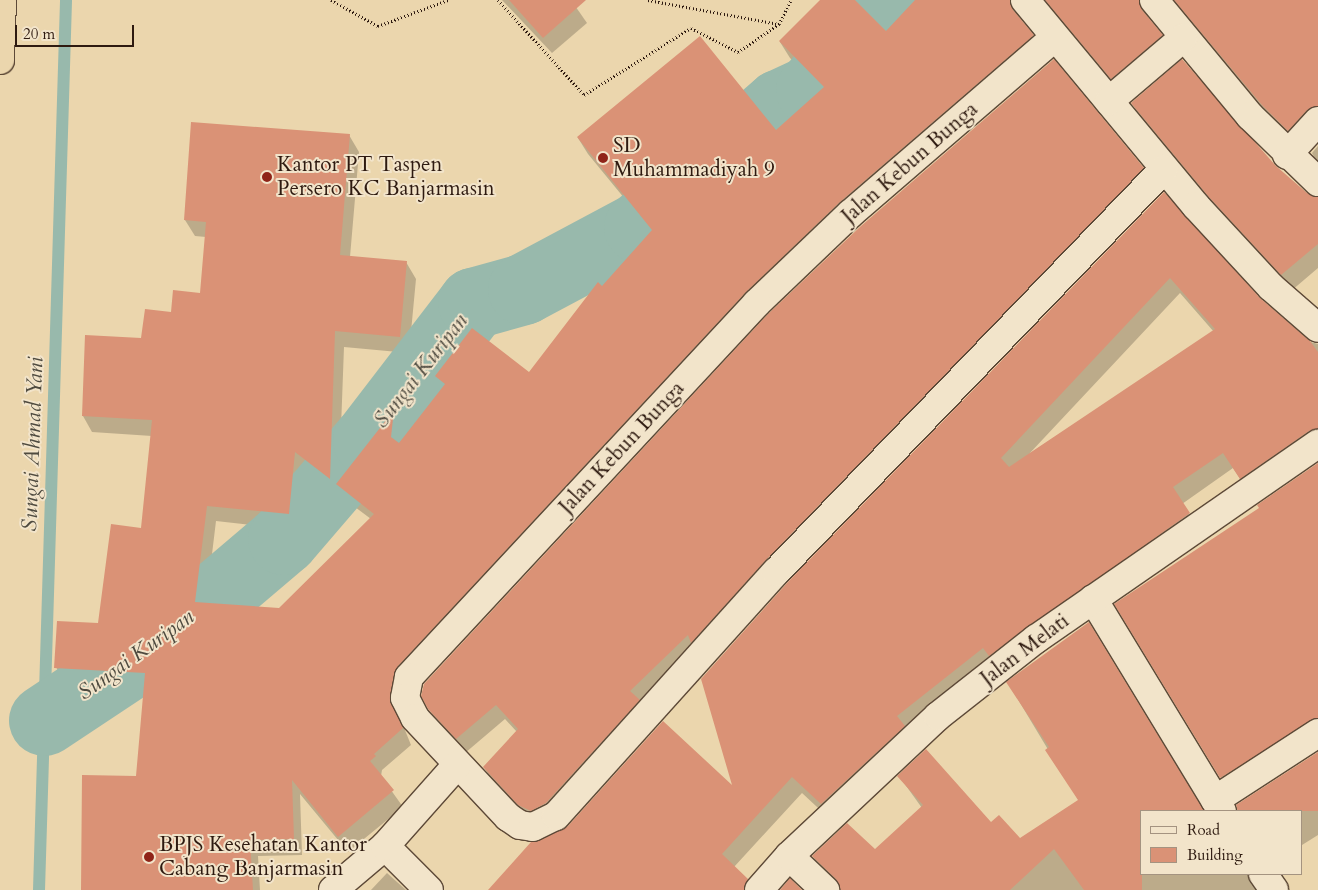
<!DOCTYPE html>
<style>
body{margin:0}
#map{position:relative;width:1318px;height:890px;overflow:hidden;background:#ebd6ad;font-family:Cardo,serif}
div>[style]{position:absolute}
.shadow>*{inset:0;background:#0003}
.stream>*{height:12px;margin:-6px;padding:0 6px;transform-origin:6px;border-radius:6px;background:#98b9ac}
.river>*{height:71px;margin:-35.5px;padding:0 35.5px;transform-origin:35.5px;border-radius:35.5px;background:#98b9ac}
.building>*{inset:0;background:#da9276}
.path>*{height:3px;margin-top:-1.5px;transform-origin:0;background:repeating-linear-gradient(90deg,#2e1a10 0 1px,transparent 0 3.5px)}
.roads{filter:drop-shadow(1px 0 #5d4937) drop-shadow(-1px 0 #5d4937) drop-shadow(0 1px #5d4937) drop-shadow(0 -1px #5d4937)}
.minor>*{height:28px;margin:-14px;padding:0 14px;transform-origin:14px;border-radius:14px;background:#f2e4ca}
.highway>*{height:28px;margin:-14px;padding:0 14px;transform-origin:14px;border-radius:14px;background:#ebd6ad}
.dots>*{width:14px;height:14px;translate:-50% -50%;box-sizing:border-box;border:2px solid #f2e4ca;border-radius:50%}
span{translate:-50% -50%;white-space:nowrap;text-align:center;line-height:1.15;-webkit-text-stroke:4px #f2e4ca;paint-order:stroke}
.poi-label{font-size:21px;color:#2e1a10}
.left{translate:0 -50%;text-align:left}
.street-label{font-size:21px;color:#2e1a10}
.water-label{font-size:22px;color:#4e4a3f;font-style:italic}
.legend{position:absolute;left:1140px;top:810px;width:162px;height:65px;box-sizing:border-box;background:#f2e4ca;border:1px solid #a49380;margin:0;padding:6px 9px;list-style:none;font-size:15px;color:#2e1a10}
.legend li{display:flex;align-items:center;gap:10px;height:25px}
.legend b{width:25px;border:1px solid #a49380}
.scale{position:absolute;left:15px;top:25px;width:119px;height:22px;box-sizing:border-box;border:2px solid #2e1a10;border-top:0;padding-left:6px;font-size:15px;line-height:18px;white-space:nowrap;color:#2e1a10;-webkit-text-stroke:4px #f2e4ca;paint-order:stroke}
</style>
<div id="map">
<div class="shadow">
<i style="clip-path:polygon(502px 0,571px 0,587px 23px,552px 53px)"></i>
<i style="clip-path:polygon(evenodd,822px 0,1318px 0,1318px 127px,1298px 146px,1153px 5px,1148px 18px,1171px 52px,1121px 94px,1024px 5px,1019px 18px,1042px 52px,849px 218px,406px 683px,398px 713px,411px 745px,382px 770px,381px 776px,403px 807px,348px 852px,300px 794px,302px 855px,258px 856px,260px 890px,83px 890px,137px 777px,145px 688px,65px 684px,56px 667px,99px 625px,142px 530px,152px 436px,92px 432px,83px 416px,142px 340px,201px 295px,206px 237px,195px 236px,185px 220px,349px 135px,359px 152px,350px 257px,406px 262px,416px 279px,409px 353px,344px 347px,339px 482px,393px 412px,402px 427px,401px 443px,443px 388px,436px 376px,529px 374px,652px 232px,588px 154px,578px 138px,776px 132px,822px 90px,790px 58px,780px 42px,822px 0,304px 467px,338px 494px,339px 486px,347px 501px,371px 519px,280px 610px,206px 604px,216px 521px,298px 530px,304px 467px)"></i>
<i style="clip-path:polygon(1132px 103px,1275px 167px,1314px 199px,1318px 198px,1318px 268px,1291px 291px,1219px 212px,1142px 120px)"></i>
<i style="clip-path:polygon(1318px 146px,1318px 164px,1312px 153px)"></i>
<i style="clip-path:polygon(1143px 168px,1151px 183px,555px 818px,528px 820px,493px 782px,484px 767px,517px 732px,505px 719px,465px 753px,438px 724px,429px 708px)"></i>
<i style="clip-path:polygon(evenodd,1164px 194px,1260px 300px,1307px 341px,1318px 344px,1318px 448px,1250px 494px,1233px 468px,1182px 504px,1199px 530px,999px 672px,831px 820px,802px 793px,734px 867px,753px 890px,489px 890px,734px 789px,1164px 194px,1180px 293px,1214px 332px,1029px 454px,1180px 293px)"></i>
<i style="clip-path:polygon(1318px 465px,1318px 739px,1231px 793px,1125px 620px)"></i>
<i style="clip-path:polygon(1088px 624px,1205px 811px,1142px 811px,1142px 874px,1255px 874px,1260px 882px,1257px 890px,840px 890px,823px 873px,813px 856px,875px 851px,922px 808px,899px 776px,1020px 840px,1079px 801px,1008px 683px)"></i>
<i style="clip-path:polygon(1318px 753px,1318px 835px,1302px 845px,1302px 811px,1237px 811px,1237px 806px)"></i>
<i style="clip-path:polygon(387px 873px,406px 890px,371px 890px)"></i>
</div>
<div class="stream">
<i style="left:39px;top:890px;width:890px;rotate:-88.26deg"></i>
</div>
<div class="river">
<i style="left:44px;top:720px;width:143px;rotate:-33.6deg"></i>
<i style="left:163px;top:641px;width:157px;rotate:-40.4deg"></i>
<i style="left:283px;top:539px;width:130px;rotate:-49.4deg"></i>
<i style="left:368px;top:440px;width:173px;rotate:-52.5deg"></i>
<i style="left:473px;top:303px;width:52px;rotate:-15.6deg"></i>
<i style="left:523px;top:289px;width:132px;rotate:-28.1deg"></i>
<i style="left:639px;top:227px;width:186px;rotate:-41.1deg"></i>
<i style="left:779px;top:105px;width:35px;rotate:-25deg"></i>
<i style="left:811px;top:90px;width:118px;rotate:-49.8deg"></i>
</div>
<div class="building">
<i style="clip-path:polygon(509px 0,586px 0,543px 38px)"></i>
<i style="clip-path:polygon(820px 0,855px 0,886px 31px,915px 0,1010px 0,1013px 10px,1034px 35px,840px 202px,746px 292px,398px 666px,390px 696px,403px 728px,374px 754px,376px 756px,370px 761px,394px 790px,338px 837px,292px 780px,294px 839px,250px 840px,253px 890px,81px 890px,82px 775px,136px 776px,145px 673px,54px 668px,57px 621px,98px 623px,111px 524px,141px 528px,152px 420px,82px 416px,85px 335px,141px 338px,145px 309px,171px 312px,173px 290px,200px 293px,206px 222px,184px 220px,191px 122px,350px 134px,340px 255px,407px 261px,400px 337px,335px 331px,330px 479px,295px 452px,289px 514px,207px 506px,195px 602px,279px 608px,374px 514px,336px 484px,394px 410px,391px 437px,399px 443px,445px 384px,435px 376px,472px 328px,529px 372px,598px 282px,602px 286px,652px 230px,577px 137px,700px 36px,776px 130px,824px 87px,779px 41px)"></i>
<i style="clip-path:polygon(1045px 0,1139px 0,1142px 10px,1163px 35px,1111px 79px)"></i>
<i style="clip-path:polygon(1174px 0,1318px 0,1318px 106px,1307px 110px,1288px 131px,1262px 105px)"></i>
<i style="clip-path:polygon(1054px 59px,1144px 168px,764px 562px,691px 643px,688px 635px,630px 691px,640px 700px,546px 803px,531px 811px,518px 805px,483px 767px,518px 729px,496px 705px,456px 739px,428px 709px,421px 696px,424px 684px,768px 314px,861px 226px)"></i>
<i style="clip-path:polygon(1182px 59px,1276px 166px,1307px 193px,1318px 197px,1318px 244px,1281px 275px,1208px 196px,1131px 103px)"></i>
<i style="clip-path:polygon(evenodd,1164px 192px,1260px 298px,1310px 341px,1318px 352px,1318px 429px,1309px 431px,1240px 479px,1223px 453px,1173px 487px,1190px 513px,989px 656px,983px 648px,897px 716px,905px 726px,821px 804px,792px 777px,722px 854px,748px 879px,744px 890px,488px 890px,531px 842px,568px 826px,663px 721px,732px 785px,701px 679px,787px 583px,1164px 192px,1170px 278px,1215px 329px,1009px 467px,1001px 458px,1170px 278px)"></i>
<i style="clip-path:polygon(1318px 463px,1318px 718px,1220px 778px,1114px 604px,1259px 508px,1257px 505px)"></i>
<i style="clip-path:polygon(1089px 622px,1204px 811px,1142px 811px,1142px 890px,1084px 890px,1054px 849px,1010px 890px,840px 890px,836px 879px,812px 856px,847px 823px,875px 849px,923px 805px,897px 776px,926px 749px,991px 822px,999px 815px,1020px 838px,1078px 800px,1045px 750px,1049px 747px,1006px 682px)"></i>
<i style="clip-path:polygon(1318px 752px,1318px 811px,1238px 811px,1236px 805px)"></i>
<i style="clip-path:polygon(790px 878px,802px 890px,780px 890px)"></i>
</div>
<div class="path">
<i style="left:331px;top:0;width:54px;rotate:29deg"></i>
<i style="left:378px;top:26px;width:75px;rotate:-20.4deg"></i>
<i style="left:498px;top:0;width:128px;rotate:47.8deg"></i>
<i style="left:584px;top:95px;width:126px;rotate:-32.1deg"></i>
<i style="left:691px;top:28px;width:53px;rotate:27.1deg"></i>
<i style="left:738px;top:52px;width:50px;rotate:-34.3deg"></i>
<i style="left:779px;top:24px;width:27px;rotate:-63deg"></i>
<i style="left:648px;top:0;width:133px;rotate:10.4deg"></i>
</div>
<div class="roads">
<div class="minor">
<i style="left:1025px;top:0;width:268px;rotate:50.3deg"></i>
<i style="left:1196px;top:206px;width:110px;rotate:47.2deg"></i>
<i style="left:1271px;top:287px;width:62px;rotate:41.1deg"></i>
<i style="left:1154px;top:0;width:151px;rotate:50.4deg"></i>
<i style="left:1250px;top:116px;width:95px;rotate:44.1deg"></i>
<i style="left:1054px;top:38px;width:269px;rotate:139.2deg"></i>
<i style="left:850px;top:214px;width:129px;rotate:136.3deg"></i>
<i style="left:757px;top:303px;width:511px;rotate:132.94deg"></i>
<i style="left:409px;top:677px;width:21px;rotate:101deg"></i>
<i style="left:405px;top:698px;width:22px;rotate:63deg"></i>
<i style="left:415px;top:718px;width:136px;rotate:46.8deg"></i>
<i style="left:508px;top:817px;width:14px;rotate:34deg"></i>
<i style="left:520px;top:825px;width:13px;rotate:9deg"></i>
<i style="left:533px;top:827px;width:25px;rotate:-26deg"></i>
<i style="left:556px;top:816px;width:329px;rotate:-48deg"></i>
<i style="left:776px;top:572px;width:559px;rotate:-46.09deg"></i>
<i style="left:1109px;top:101px;width:97px;rotate:-40.4deg"></i>
<i style="left:1287px;top:155px;width:46px;rotate:-47.6deg"></i>
<i style="left:1093px;top:599px;width:248px;rotate:58.7deg"></i>
<i style="left:1215px;top:800px;width:123px;rotate:-33deg"></i>
<i style="left:385px;top:846px;width:62px;rotate:45deg"></i>
<i style="left:789px;top:856px;width:50px;rotate:43.4deg"></i>
<i style="left:1263px;top:874px;width:19px;rotate:55deg"></i>
<i style="left:333px;top:890px;width:68px;rotate:-40.2deg"></i>
<i style="left:385px;top:846px;width:108px;rotate:-48.4deg"></i>
<i style="left:759px;top:890px;width:45px;rotate:-48.6deg"></i>
<i style="left:789px;top:856px;width:204px;rotate:-43.2deg"></i>
<i style="left:938px;top:716px;width:125px;rotate:-38.2deg"></i>
<i style="left:1036px;top:639px;width:343px;rotate:-34.7deg"></i>
</div>
<div class="highway">
<i style="left:0;top:60px;width:60px;rotate:-88.1deg"></i>
</div>
</div>
<div class="dots">
<i style="left:603px;top:158px;background:#8f2418"></i>
<i style="left:267px;top:177px;background:#8f2418"></i>
<i style="left:149px;top:857px;background:#8f2418"></i>
</div>
<div class="poi-label">
<span class="left" style="left:613px;top:158px">SD<br>Muhammadiyah 9</span>
<span class="left" style="left:277px;top:177px">Kantor PT Taspen<br>Persero KC Banjarmasin</span>
<span class="left" style="left:159px;top:857px">BPJS Kesehatan Kantor<br>Cabang Banjarmasin</span>
</div>
<div class="street-label">
<span style="left:910px;top:163px;rotate:-41deg">Jalan Kebun Bunga</span>
<span style="left:622px;top:448px;rotate:-47deg">Jalan Kebun Bunga</span>
<span style="left:1025px;top:650px;rotate:-37deg">Jalan Melati</span>
</div>
<div class="water-label">
<span style="left:421px;top:371px;rotate:-52deg">Sungai Kuripan</span>
<span style="left:33px;top:444px;rotate:-88deg">Sungai Ahmad Yani</span>
<span style="left:136px;top:655px;rotate:-36deg">Sungai Kuripan</span>
</div>
<ul class="legend">
<li><b style="height:6px;background:#f2e4ca"></b>Road</li>
<li><b style="height:14px;background:#da9276"></b>Building</li>
</ul>
<div class="scale">20 m</div>
</div>
